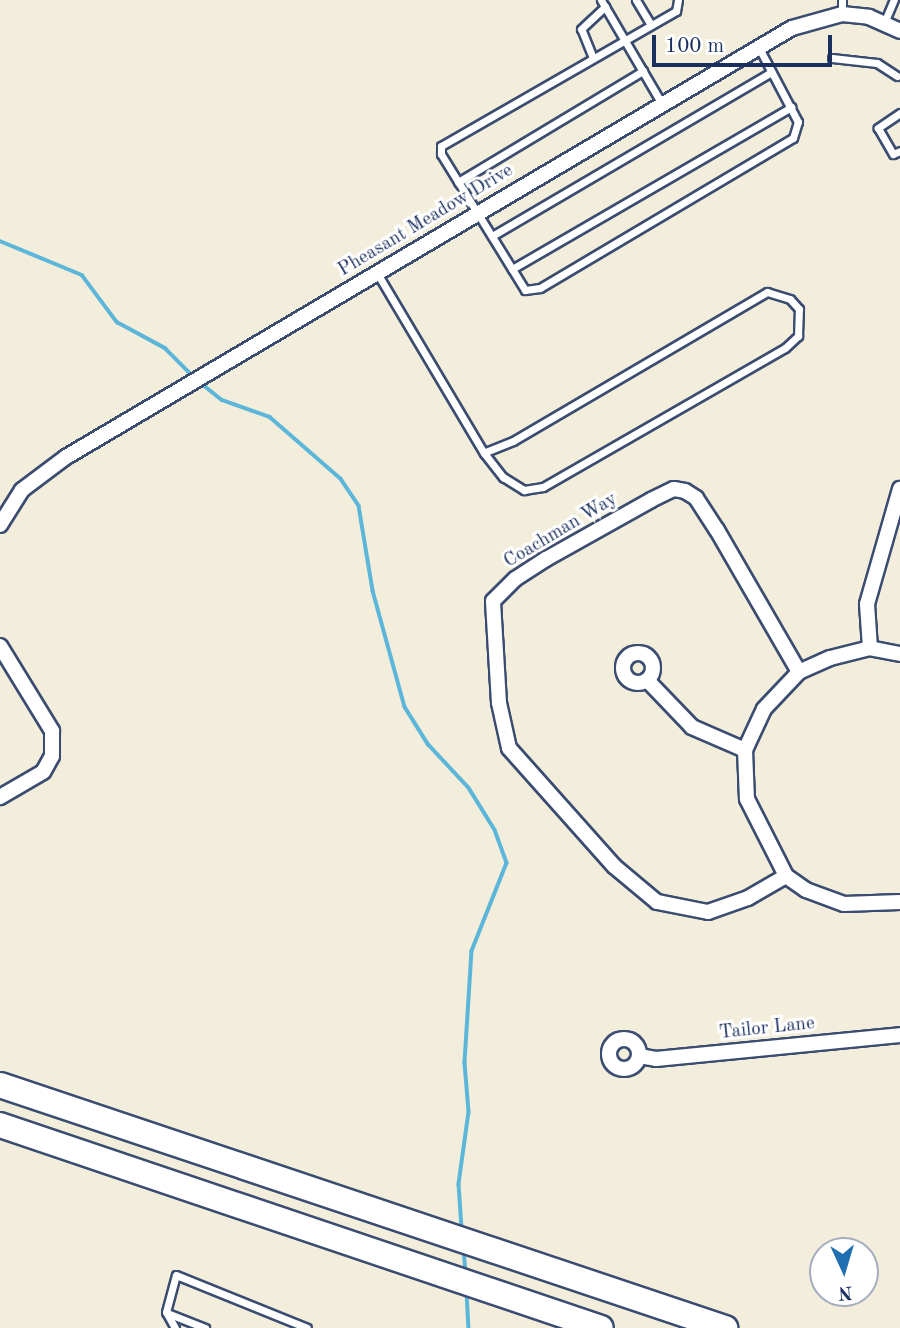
<!DOCTYPE html>
<style>
body{margin:0}
#map{position:relative;width:900px;height:1328px;overflow:hidden;background:#f3eedc;font-family:"Old Standard TT",serif}
div>[style]{position:absolute}
.stream>*{height:3.5px;margin:-1.75px;padding:0 1.75px;transform-origin:1.75px;border-radius:1.75px;background:#5cb6da}
.roads{filter:drop-shadow(2px 0 #3b4c71) drop-shadow(-2px 0 #3b4c71) drop-shadow(0 2px #3b4c71) drop-shadow(0 -2px #3b4c71)}
.lane>*{height:7px;margin:-3.5px;padding:0 3.5px;transform-origin:3.5px;border-radius:3.5px;background:#fff}
.street>*{height:14px;margin:-7px;padding:0 7px;transform-origin:7px;border-radius:7px;background:#fff}
.street>.ring{margin:-7px;padding:0;box-sizing:content-box;background:none;border:14px solid #fff;border-radius:50%}
.highway>*{height:24px;margin:-12px;padding:0 12px;transform-origin:12px;border-radius:12px;background:#fff}
span{translate:-50% -50%;white-space:nowrap;text-align:center;line-height:1.15;-webkit-text-stroke:6px #fff;paint-order:stroke}
.street-label{font-size:19px;color:#1b2f5e}
.north{position:absolute;left:809px;top:1237px;width:70px;height:70px;box-sizing:border-box;background:#fff;border:2px solid #a4acbf;border-radius:50%;rotate:176deg;font-size:19px;font-weight:700;line-height:28px;text-align:center;color:#1b2f5e}
.north::after{content:'';display:block;margin:auto;width:24px;height:32px;background:#1f6fb2;clip-path:polygon(50% 0,100% 100%,50% 72%,0 100%)}
.scale{position:absolute;left:652px;top:35px;width:180px;height:32px;box-sizing:border-box;border:4px solid #1b2f5e;border-top:0;padding-left:9px;font-size:21px;line-height:24px;white-space:nowrap;color:#1b2f5e;-webkit-text-stroke:5px #fff;paint-order:stroke}
</style>
<div id="map">
<div class="stream">
<i style="left:0;top:241px;width:89px;rotate:22.5deg"></i>
<i style="left:82px;top:275px;width:59px;rotate:53.3deg"></i>
<i style="left:117px;top:322px;width:55px;rotate:28.4deg"></i>
<i style="left:165px;top:348px;width:40px;rotate:45deg"></i>
<i style="left:201px;top:383px;width:27px;rotate:39deg"></i>
<i style="left:222px;top:400px;width:51px;rotate:19.5deg"></i>
<i style="left:270px;top:417px;width:94px;rotate:41.1deg"></i>
<i style="left:341px;top:479px;width:32px;rotate:56deg"></i>
<i style="left:359px;top:506px;width:86px;rotate:80.6deg"></i>
<i style="left:373px;top:591px;width:120px;rotate:74.6deg"></i>
<i style="left:405px;top:707px;width:44px;rotate:58.1deg"></i>
<i style="left:428px;top:744px;width:60px;rotate:47deg"></i>
<i style="left:469px;top:788px;width:49px;rotate:58.2deg"></i>
<i style="left:495px;top:830px;width:35px;rotate:70deg"></i>
<i style="left:507px;top:863px;width:95px;rotate:111.7deg"></i>
<i style="left:472px;top:951px;width:112px;rotate:93.6deg"></i>
<i style="left:465px;top:1063px;width:49px;rotate:85.3deg"></i>
<i style="left:469px;top:1112px;width:73px;rotate:97.9deg"></i>
<i style="left:459px;top:1184px;width:44px;rotate:86.1deg"></i>
<i style="left:464px;top:1250px;width:24px;rotate:85deg"></i>
<i style="left:467px;top:1292px;width:36px;rotate:87deg"></i>
</div>
<div class="roads">
<div class="lane">
<i style="left:601px;top:0;width:121px;rotate:59.6deg"></i>
<i style="left:636px;top:0;width:29px;rotate:59deg"></i>
<i style="left:678px;top:0;width:11px;rotate:100deg"></i>
<i style="left:676px;top:11px;width:271px;rotate:150.1deg"></i>
<i style="left:441px;top:146px;width:8px;rotate:90deg"></i>
<i style="left:441px;top:154px;width:160px;rotate:58.3deg"></i>
<i style="left:525px;top:290px;width:15px;rotate:-8deg"></i>
<i style="left:540px;top:288px;width:294px;rotate:-30.7deg"></i>
<i style="left:793px;top:138px;width:17px;rotate:-73deg"></i>
<i style="left:798px;top:122px;width:84px;rotate:-117.8deg"></i>
<i style="left:842px;top:14px;width:14px;rotate:-90deg"></i>
<i style="left:884px;top:23px;width:25px;rotate:-67deg"></i>
<i style="left:593px;top:58px;width:31px;rotate:-112deg"></i>
<i style="left:581px;top:29px;width:33px;rotate:-43deg"></i>
<i style="left:832px;top:58px;width:45px;rotate:6.3deg"></i>
<i style="left:877px;top:63px;width:24px;rotate:33deg"></i>
<i style="left:900px;top:113px;width:27px;rotate:146deg"></i>
<i style="left:878px;top:128px;width:30px;rotate:60deg"></i>
<i style="left:893px;top:154px;width:8px;rotate:-23deg"></i>
<i style="left:458px;top:182px;width:216px;rotate:-31deg"></i>
<i style="left:492px;top:236px;width:324px;rotate:-30.4deg"></i>
<i style="left:512px;top:269px;width:323px;rotate:-30.1deg"></i>
<i style="left:377px;top:273px;width:209px;rotate:59.3deg"></i>
<i style="left:484px;top:453px;width:31px;rotate:52deg"></i>
<i style="left:503px;top:477px;width:25px;rotate:32deg"></i>
<i style="left:524px;top:490px;width:19px;rotate:-9deg"></i>
<i style="left:543px;top:487px;width:279px;rotate:-29.9deg"></i>
<i style="left:785px;top:348px;width:18px;rotate:-43deg"></i>
<i style="left:798px;top:336px;width:27px;rotate:-88deg"></i>
<i style="left:799px;top:309px;width:13px;rotate:-132deg"></i>
<i style="left:790px;top:299px;width:24px;rotate:-163deg"></i>
<i style="left:767px;top:292px;width:294px;rotate:149.6deg"></i>
<i style="left:513px;top:441px;width:31px;rotate:158deg"></i>
<i style="left:167px;top:1313px;width:41px;rotate:21.5deg"></i>
<i style="left:175px;top:1328px;width:18px;rotate:-119deg"></i>
<i style="left:166px;top:1312px;width:38px;rotate:-75deg"></i>
<i style="left:176px;top:1275px;width:141px;rotate:22deg"></i>
</div>
<div class="street">
<i style="left:0;top:525px;width:41px;rotate:-57.8deg"></i>
<i style="left:22px;top:490px;width:55px;rotate:-36.9deg"></i>
<i style="left:66px;top:457px;width:843px;rotate:-30.58deg"></i>
<i style="left:792px;top:28px;width:52px;rotate:-15.6deg"></i>
<i style="left:842px;top:14px;width:27px;rotate:6deg"></i>
<i style="left:869px;top:17px;width:34px;rotate:24deg"></i>
<i style="left:0;top:646px;width:100px;rotate:58.5deg"></i>
<i style="left:52px;top:731px;width:25px;rotate:90deg"></i>
<i style="left:52px;top:756px;width:18px;rotate:119deg"></i>
<i style="left:43px;top:772px;width:50px;rotate:149.8deg"></i>
<i style="left:870px;top:648px;width:44px;rotate:-93.9deg"></i>
<i style="left:867px;top:604px;width:120px;rotate:-74deg"></i>
<i class="ring" style="left:623px;top:653px;width:16px;height:16px"></i>
<i style="left:900px;top:654px;width:31px;rotate:-169deg"></i>
<i style="left:870px;top:648px;width:41px;rotate:166deg"></i>
<i style="left:830px;top:658px;width:34px;rotate:156deg"></i>
<i style="left:799px;top:672px;width:51px;rotate:133.4deg"></i>
<i style="left:764px;top:709px;width:45px;rotate:114.9deg"></i>
<i style="left:745px;top:750px;width:49px;rotate:87.7deg"></i>
<i style="left:747px;top:799px;width:86px;rotate:63.1deg"></i>
<i style="left:786px;top:876px;width:24px;rotate:35deg"></i>
<i style="left:806px;top:890px;width:40px;rotate:20.2deg"></i>
<i style="left:844px;top:904px;width:56px;rotate:-2deg"></i>
<i style="left:647px;top:680px;width:65px;rotate:46.2deg"></i>
<i style="left:692px;top:727px;width:58px;rotate:23.5deg"></i>
<i style="left:786px;top:876px;width:44px;rotate:149.9deg"></i>
<i style="left:748px;top:898px;width:42px;rotate:160.7deg"></i>
<i style="left:708px;top:912px;width:52px;rotate:-168.9deg"></i>
<i style="left:657px;top:902px;width:56px;rotate:-140.1deg"></i>
<i style="left:614px;top:866px;width:158px;rotate:-131.7deg"></i>
<i style="left:509px;top:748px;width:46px;rotate:-102.5deg"></i>
<i style="left:499px;top:703px;width:102px;rotate:-93.4deg"></i>
<i style="left:493px;top:601px;width:31px;rotate:-45deg"></i>
<i style="left:515px;top:579px;width:37px;rotate:-33deg"></i>
<i style="left:546px;top:559px;width:120px;rotate:-29.3deg"></i>
<i style="left:651px;top:500px;width:25px;rotate:-26deg"></i>
<i style="left:674px;top:489px;width:11px;rotate:10deg"></i>
<i style="left:685px;top:491px;width:13px;rotate:32deg"></i>
<i style="left:696px;top:498px;width:38px;rotate:57deg"></i>
<i style="left:717px;top:530px;width:164px;rotate:60deg"></i>
<i class="ring" style="left:609px;top:1039px;width:16px;height:16px"></i>
<i style="left:639px;top:1056px;width:17px;rotate:10deg"></i>
<i style="left:656px;top:1059px;width:245px;rotate:-5.6deg"></i>
</div>
<div class="highway">
<i style="left:0;top:1085px;width:765px;rotate:18.53deg"></i>
<i style="left:0;top:1125px;width:634px;rotate:18.66deg"></i>
</div>
</div>
<div class="street-label">
<span style="left:426px;top:221px;rotate:-31deg">Pheasant Meadow Drive</span>
<span style="left:561px;top:531px;rotate:-31deg">Coachman Way</span>
<span style="left:767px;top:1029px;rotate:-6deg">Tailor Lane</span>
</div>
<div class="north">N</div>
<div class="scale">100 m</div>
</div>
